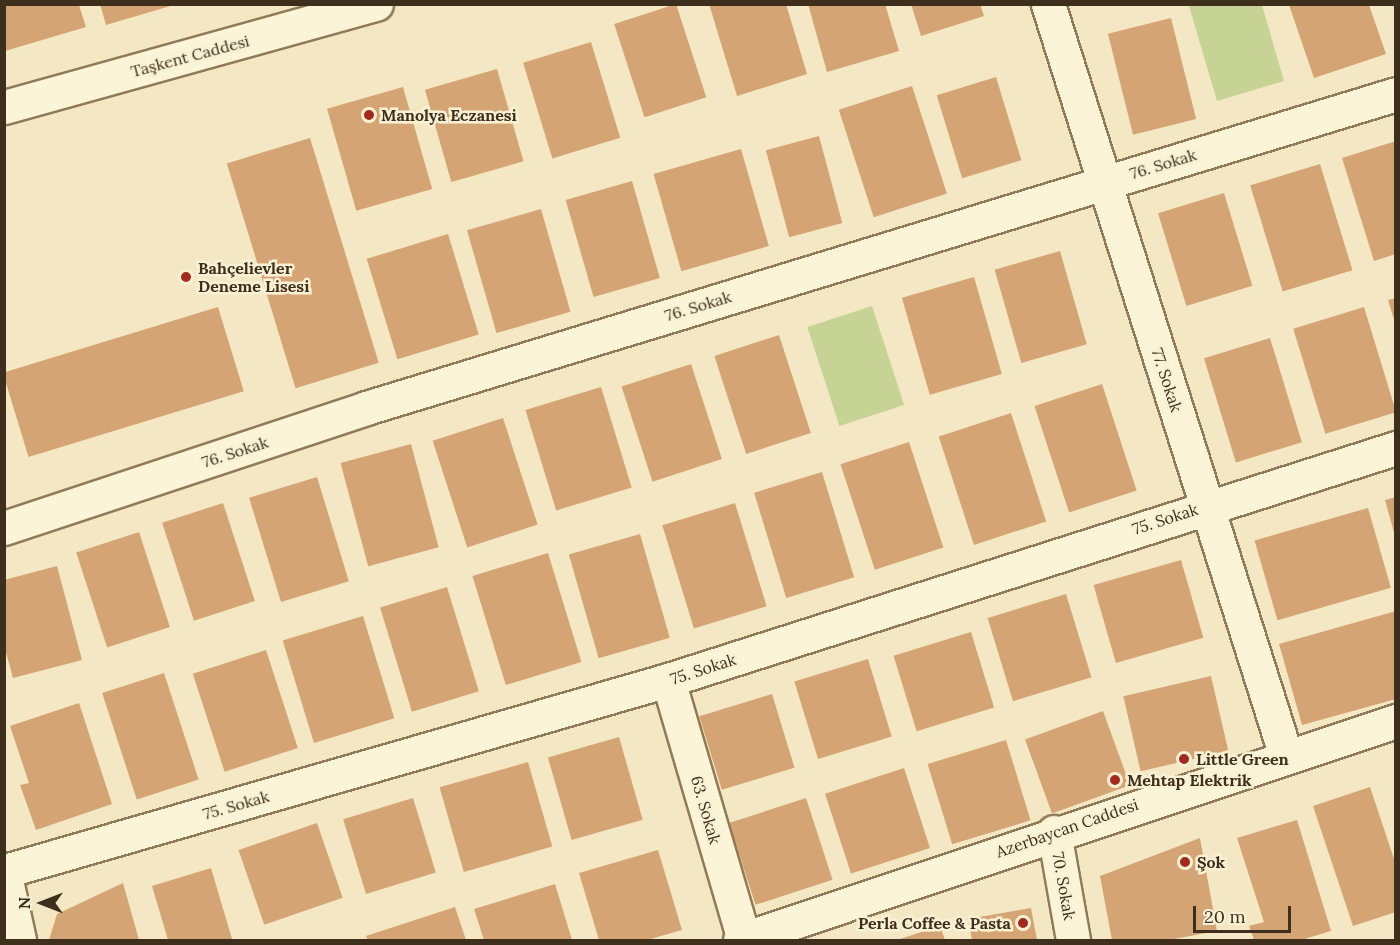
<!DOCTYPE html>
<meta charset="utf-8">
<style>
body{margin:0}
#map{position:relative;width:1400px;height:945px;overflow:hidden;background:#f3e8c3;font-family:Lora,serif}
div>[style]{position:absolute}
.green>*{inset:0;background:#c7d395;transform-origin:0 0}
.building>*{inset:0;background:#d5a474;transform-origin:0 0}
.roads{filter:drop-shadow(2px 0 #907a57) drop-shadow(-2px 0 #907a57) drop-shadow(0 2px #907a57) drop-shadow(0 -2px #907a57)}
.minor>*{height:33px;margin:-16.5px;padding:0 16.5px;transform-origin:16.5px;border-radius:16.5px;background:#fcf4d7}
.tertiary>*{height:33px;margin:-16.5px;padding:0 16.5px;transform-origin:16.5px;border-radius:16.5px;background:#fcf4d7}
.dots>*{width:16px;height:16px;translate:-50% -50%;box-sizing:border-box;border:3px solid #f9f1d3;border-radius:50%}
span{translate:-50% -50%;white-space:nowrap;text-align:center;line-height:1.15;-webkit-text-stroke:5px #f9f1d3;paint-order:stroke}
.street-label{font-size:16px;color:#3e2f1d}
.poi-label{font-size:16px;color:#3e2f1d;font-weight:700}
.left{translate:0 -50%;text-align:left}
.right{translate:-100% -50%;text-align:right}
.frame{position:absolute;inset:0;border:6px solid #3e2f1d;pointer-events:none}
.north{position:absolute;left:12px;top:873px;width:60px;height:60px;-webkit-text-stroke:4px #f9f1d3;paint-order:stroke;rotate:270deg;font-size:16px;font-weight:700;line-height:24px;text-align:center;color:#3e2f1d}
.north::after{content:'';display:block;margin:auto;width:21px;height:27px;background:#3e2f1d;clip-path:polygon(50% 0,100% 100%,50% 72%,0 100%)}
.scale{position:absolute;left:1193px;top:906px;width:98px;height:27px;box-sizing:border-box;border:3px solid #3e2f1d;border-top:0;padding-left:8px;font-size:18px;line-height:21px;white-space:nowrap;color:#3e2f1d;-webkit-text-stroke:4px #f9f1d3;paint-order:stroke}
</style>
<div id="map">
<div class="green">
<i style="clip-path:polygon(1195px 4px,1262px 5px,1284px 81px,1217px 101px,1189px 6px)"></i>
<i style="left:872px;top:306px;width:104px;height:68px;rotate:72deg"></i>
</div>
<div class="building">
<i style="clip-path:polygon(100px 4px,174px 4px,174px 5px,106px 25px)"></i>
<i style="left:676px;top:4px;width:98px;height:65px;rotate:72deg"></i>
<i style="clip-path:polygon(709px 4px,786px 4px,807px 74px,737px 96px)"></i>
<i style="clip-path:polygon(808px 4px,885px 4px,899px 51px,827px 72px)"></i>
<i style="clip-path:polygon(911px 4px,980px 4px,984px 16px,921px 36px)"></i>
<i style="clip-path:polygon(4px 5px,79px 5px,86px 27px,5px 51px)"></i>
<i style="clip-path:polygon(1289px 5px,1369px 5px,1386px 54px,1314px 78px)"></i>
<i style="left:1171px;top:18px;width:104px;height:65px;rotate:76deg"></i>
<i style="left:591px;top:42px;width:100px;height:71px;rotate:73deg"></i>
<i style="left:497px;top:69px;width:96px;height:75px;rotate:74deg"></i>
<i style="left:996px;top:77px;width:87px;height:62px;rotate:73deg"></i>
<i style="left:912px;top:86px;width:113px;height:77px;rotate:72deg"></i>
<i style="left:403px;top:87px;width:106px;height:79px;rotate:74deg"></i>
<i style="left:819px;top:136px;width:90px;height:55px;rotate:75deg"></i>
<i style="left:310px;top:138px;width:235px;height:87px;rotate:73deg"></i>
<i style="clip-path:polygon(1396px 141px,1396px 254px,1374px 261px,1342px 158px)"></i>
<i style="left:741px;top:149px;width:101px;height:91px;rotate:74deg"></i>
<i style="left:1320px;top:164px;width:111px;height:73px;rotate:73deg"></i>
<i style="left:632px;top:181px;width:101px;height:69px;rotate:74deg"></i>
<i style="left:1224px;top:193px;width:97px;height:69px;rotate:73deg"></i>
<i style="left:541px;top:209px;width:107px;height:77px;rotate:74deg"></i>
<i style="left:448px;top:234px;width:105px;height:85px;rotate:73deg"></i>
<i style="left:1060px;top:251px;width:97px;height:68px;rotate:74deg"></i>
<i style="left:974px;top:277px;width:101px;height:75px;rotate:74deg"></i>
<i style="clip-path:polygon(1396px 298px,1396px 323px,1395px 323px,1388px 300px)"></i>
<i style="left:218px;top:307px;width:88px;height:225px;rotate:73deg"></i>
<i style="left:1364px;top:307px;width:110px;height:74px;rotate:73deg"></i>
<i style="left:779px;top:335px;width:103px;height:68px;rotate:72deg"></i>
<i style="left:1270px;top:338px;width:109px;height:69px;rotate:73deg"></i>
<i style="left:691px;top:364px;width:100px;height:73px;rotate:72deg"></i>
<i style="left:1102px;top:384px;width:112px;height:71px;rotate:72deg"></i>
<i style="left:601px;top:387px;width:105px;height:79px;rotate:73deg"></i>
<i style="left:1011px;top:413px;width:114px;height:76px;rotate:72deg"></i>
<i style="left:503px;top:418px;width:112px;height:74px;rotate:72deg"></i>
<i style="left:909px;top:442px;width:111px;height:72px;rotate:72deg"></i>
<i style="left:411px;top:444px;width:107px;height:73px;rotate:75deg"></i>
<i style="left:822px;top:472px;width:110px;height:71px;rotate:73deg"></i>
<i style="left:317px;top:477px;width:109px;height:71px;rotate:73deg"></i>
<i style="clip-path:polygon(1396px 497px,1396px 536px,1395px 536px,1385px 500px)"></i>
<i style="left:223px;top:503px;width:103px;height:64px;rotate:72deg"></i>
<i style="left:735px;top:503px;width:108px;height:76px;rotate:73deg"></i>
<i style="left:1368px;top:508px;width:83px;height:118px;rotate:74deg"></i>
<i style="left:139px;top:532px;width:100px;height:66px;rotate:72deg"></i>
<i style="left:640px;top:534px;width:108px;height:74px;rotate:74deg"></i>
<i style="left:548px;top:553px;width:114px;height:79px;rotate:73deg"></i>
<i style="left:1181px;top:560px;width:81px;height:91px;rotate:74deg"></i>
<i style="clip-path:polygon(57px 566px,82px 660px,13px 678px,4px 645px,4px 580px)"></i>
<i style="left:447px;top:587px;width:109px;height:70px;rotate:73deg"></i>
<i style="left:1066px;top:594px;width:87px;height:82px;rotate:73deg"></i>
<i style="clip-path:polygon(1396px 611px,1396px 699px,1302px 725px,1279px 644px)"></i>
<i style="left:363px;top:616px;width:107px;height:84px;rotate:73deg"></i>
<i style="left:971px;top:632px;width:79px;height:81px;rotate:73deg"></i>
<i style="left:266px;top:650px;width:103px;height:77px;rotate:72deg"></i>
<i style="left:868px;top:659px;width:81px;height:77px;rotate:73deg"></i>
<i style="left:164px;top:673px;width:112px;height:65px;rotate:72deg"></i>
<i style="left:1211px;top:676px;width:77px;height:90px;rotate:77deg"></i>
<i style="left:772px;top:694px;width:77px;height:76px;rotate:73deg"></i>
<i style="clip-path:polygon(79px 703px,112px 804px,36px 830px,20px 785px,29px 783px,10px 726px)"></i>
<i style="left:1103px;top:711px;width:79px;height:83px;rotate:70deg"></i>
<i style="left:619px;top:737px;width:86px;height:74px;rotate:74deg"></i>
<i style="left:1006px;top:740px;width:84px;height:82px;rotate:73deg"></i>
<i style="left:528px;top:762px;width:88px;height:92px;rotate:74deg"></i>
<i style="left:904px;top:768px;width:84px;height:83px;rotate:72deg"></i>
<i style="clip-path:polygon(1370px 787px,1396px 865px,1396px 912px,1353px 926px,1313px 806px)"></i>
<i style="left:413px;top:798px;width:78px;height:73px;rotate:73deg"></i>
<i style="left:806px;top:798px;width:86px;height:81px;rotate:72deg"></i>
<i style="clip-path:polygon(1297px 820px,1331px 931px,1301px 940px,1254px 940px,1249px 926px,1264px 922px,1237px 838px)"></i>
<i style="left:317px;top:823px;width:79px;height:83px;rotate:71deg"></i>
<i style="clip-path:polygon(1200px 838px,1217px 931px,1169px 940px,1112px 940px,1100px 876px)"></i>
<i style="clip-path:polygon(658px 850px,682px 930px,647px 940px,599px 940px,579px 873px)"></i>
<i style="clip-path:polygon(211px 868px,232px 939px,168px 940px,152px 886px)"></i>
<i style="clip-path:polygon(123px 883px,139px 940px,49px 940px,57px 914px)"></i>
<i style="clip-path:polygon(555px 884px,572px 940px,484px 940px,474px 909px)"></i>
<i style="clip-path:polygon(455px 907px,466px 940px,368px 940px,366px 936px)"></i>
<i style="clip-path:polygon(1031px 908px,1037px 940px,972px 940px,968px 919px)"></i>
<i style="clip-path:polygon(940px 926px,945px 940px,897px 940px)"></i>
</div>
<div class="roads">
<div class="minor">
<i style="left:1048px;top:4px;width:789px;rotate:72.44deg"></i>
<i style="left:4px;top:528px;width:381px;rotate:-18.3deg"></i>
<i style="left:366px;top:408px;width:1077px;rotate:-16.95deg"></i>
<i style="left:668px;top:680px;width:271px;rotate:73.7deg"></i>
<i style="left:1054px;top:832px;width:110px;rotate:80deg"></i>
<i style="left:4px;top:871px;width:71px;rotate:77.7deg"></i>
<i style="left:5px;top:871px;width:690px;rotate:-16.07deg"></i>
<i style="left:668px;top:680px;width:764px;rotate:-17.68deg"></i>
<i style="left:740px;top:940px;width:692px;rotate:-18.46deg"></i>
</div>
<div class="tertiary">
<i style="left:4px;top:107px;width:386px;rotate:-15.5deg"></i>
</div>
</div>
<div class="dots">
<i style="left:369px;top:115px;background:#a62920"></i>
<i style="left:186px;top:277px;background:#a62920"></i>
<i style="left:1184px;top:759px;background:#a62920"></i>
<i style="left:1115px;top:780px;background:#a62920"></i>
<i style="left:1185px;top:862px;background:#a62920"></i>
<i style="left:1023px;top:923px;background:#a62920"></i>
</div>
<div class="street-label">
<span style="left:190px;top:56px;rotate:-15deg">Taşkent Caddesi</span>
<span style="left:1163px;top:164px;rotate:-17deg">76. Sokak</span>
<span style="left:698px;top:306px;rotate:-17deg">76. Sokak</span>
<span style="left:1167px;top:380px;rotate:72deg">77. Sokak</span>
<span style="left:235px;top:452px;rotate:-18deg">76. Sokak</span>
<span style="left:1165px;top:519px;rotate:-18deg">75. Sokak</span>
<span style="left:703px;top:669px;rotate:-18deg">75. Sokak</span>
<span style="left:236px;top:805px;rotate:-16deg">75. Sokak</span>
<span style="left:706px;top:810px;rotate:74deg">63. Sokak</span>
<span style="left:1067px;top:828px;rotate:-19deg">Azerbaycan Caddesi</span>
<span style="left:1064px;top:886px;rotate:80deg">70. Sokak</span>
</div>
<div class="poi-label">
<span class="left" style="left:381px;top:115px">Manolya Eczanesi</span>
<span class="left" style="left:198px;top:277px">Bahçelievler<br>Deneme Lisesi</span>
<span class="left" style="left:1196px;top:759px">Little Green</span>
<span class="left" style="left:1127px;top:780px">Mehtap Elektrik</span>
<span class="left" style="left:1197px;top:862px">Şok</span>
<span class="right" style="left:1011px;top:923px">Perla Coffee &amp; Pasta</span>
</div>
<div class="frame"></div>
<div class="north">N</div>
<div class="scale">20 m</div>
</div>
